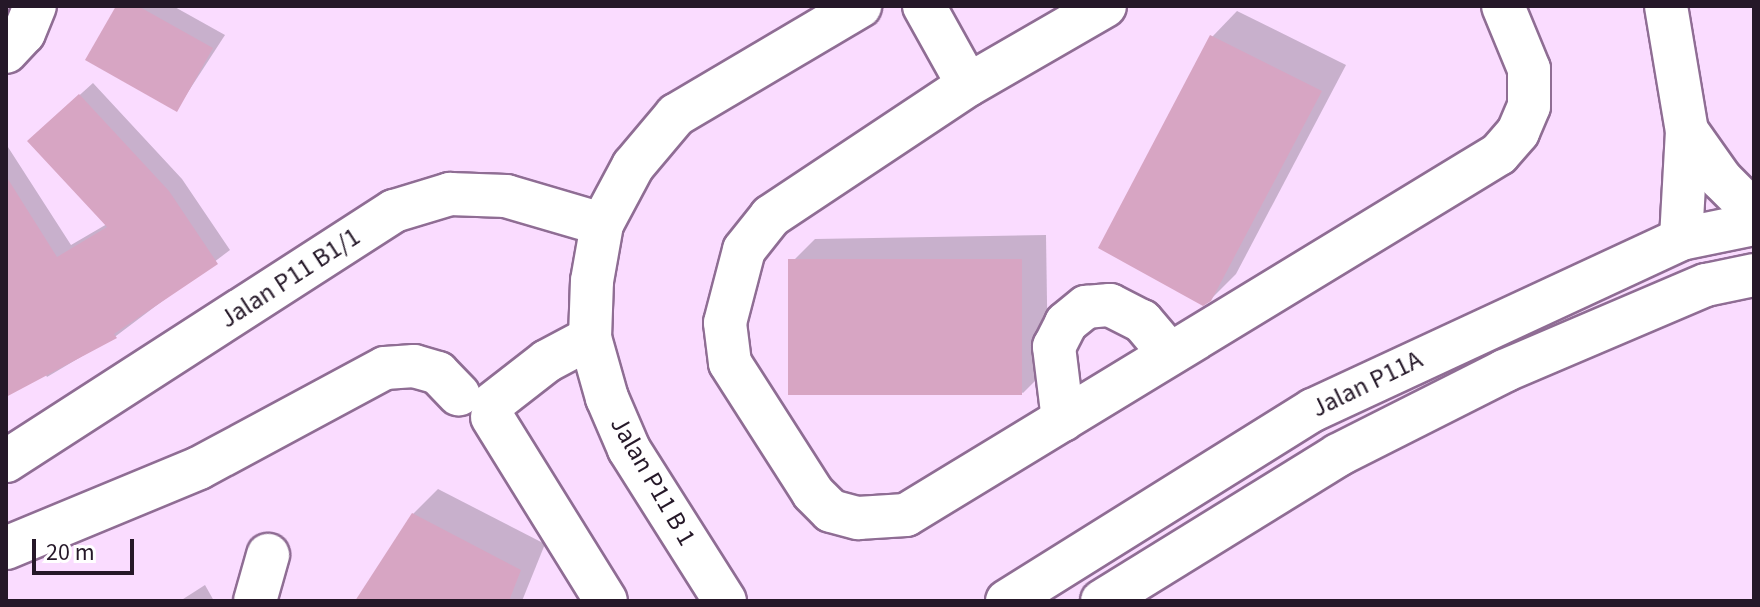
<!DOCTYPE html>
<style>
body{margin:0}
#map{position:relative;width:1760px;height:607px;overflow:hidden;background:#fadcff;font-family:"Source Sans 3",sans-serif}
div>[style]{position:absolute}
.shadow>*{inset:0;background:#0003}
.building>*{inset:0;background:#d7a5c3;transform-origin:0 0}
.roads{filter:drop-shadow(2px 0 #8f6d94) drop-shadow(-2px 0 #8f6d94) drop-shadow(0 2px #8f6d94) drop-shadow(0 -2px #8f6d94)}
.minor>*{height:42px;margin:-21px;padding:0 21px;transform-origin:21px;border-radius:21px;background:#fff}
span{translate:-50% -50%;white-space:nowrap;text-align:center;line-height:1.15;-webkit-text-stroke:7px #fff;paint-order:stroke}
.street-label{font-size:26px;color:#251828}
.frame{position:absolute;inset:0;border:8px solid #251828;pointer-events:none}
.scale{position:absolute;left:32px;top:539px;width:102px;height:36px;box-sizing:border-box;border:4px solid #251828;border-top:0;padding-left:10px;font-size:24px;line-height:28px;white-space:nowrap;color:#251828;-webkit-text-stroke:6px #fff;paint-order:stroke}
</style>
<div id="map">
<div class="shadow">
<i style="clip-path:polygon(118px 6px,173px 6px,225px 35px,177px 109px)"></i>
<i style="clip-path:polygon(1237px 11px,1346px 65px,1236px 274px,1210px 300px,1212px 37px)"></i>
<i style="clip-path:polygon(93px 83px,182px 179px,230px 250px,116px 336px,47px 377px,43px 370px,6px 394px,6px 144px,71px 245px,107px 224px,42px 129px)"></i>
<i style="clip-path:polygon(1046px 235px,1048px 368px,1023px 393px,790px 264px,815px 239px)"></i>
<i style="clip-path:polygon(438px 489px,545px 544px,522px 601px,358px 601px,413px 514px)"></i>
<i style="clip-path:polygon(205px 585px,214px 601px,180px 601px)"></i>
</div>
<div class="building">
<i style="clip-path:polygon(116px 6px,138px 6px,213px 48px,177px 112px,85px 60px)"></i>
<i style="clip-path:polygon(1210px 35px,1322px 91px,1211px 301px,1203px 306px,1098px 248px)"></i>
<i style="clip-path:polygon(79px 94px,169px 191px,218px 264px,114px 334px,117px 338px,6px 397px,6px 176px,57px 257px,107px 227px,27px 141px)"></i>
<i style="left:1022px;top:259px;width:136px;height:234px;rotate:90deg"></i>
<i style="clip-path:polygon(412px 513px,521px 570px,509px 601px,355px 601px)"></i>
</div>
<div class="roads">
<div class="minor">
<i style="left:924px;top:6px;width:90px;rotate:60.9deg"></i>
<i style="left:1105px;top:6px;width:158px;rotate:150deg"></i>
<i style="left:968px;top:85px;width:237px;rotate:146.4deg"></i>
<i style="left:771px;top:216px;width:43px;rotate:128.5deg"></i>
<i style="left:744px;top:250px;width:75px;rotate:104.6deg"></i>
<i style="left:725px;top:323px;width:40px;rotate:82.9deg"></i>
<i style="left:730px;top:363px;width:154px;rotate:57.4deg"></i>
<i style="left:813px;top:493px;width:25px;rotate:45deg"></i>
<i style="left:831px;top:511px;width:28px;rotate:15deg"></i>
<i style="left:858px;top:518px;width:48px;rotate:-3.6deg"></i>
<i style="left:906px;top:515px;width:694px;rotate:-31.33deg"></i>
<i style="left:1499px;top:154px;width:29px;rotate:-49deg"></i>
<i style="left:1518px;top:132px;width:28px;rotate:-67deg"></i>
<i style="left:1529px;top:106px;width:37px;rotate:-90deg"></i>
<i style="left:1529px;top:69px;width:68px;rotate:-112.4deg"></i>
<i style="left:1666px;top:6px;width:127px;rotate:80.5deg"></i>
<i style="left:1687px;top:131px;width:108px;rotate:93.2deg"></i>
<i style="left:6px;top:52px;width:26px;rotate:-47deg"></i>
<i style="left:24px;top:33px;width:29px;rotate:-68deg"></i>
<i style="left:1687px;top:131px;width:59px;rotate:54.7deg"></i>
<i style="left:1721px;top:179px;width:47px;rotate:45deg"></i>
<i style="left:493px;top:403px;width:68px;rotate:-37.9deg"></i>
<i style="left:547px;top:361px;width:49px;rotate:-28.1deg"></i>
<i style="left:492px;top:417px;width:216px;rotate:58.2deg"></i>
<i style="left:1063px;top:420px;width:74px;rotate:-97deg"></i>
<i style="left:1054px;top:347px;width:27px;rotate:-63deg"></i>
<i style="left:1066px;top:323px;width:26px;rotate:-39deg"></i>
<i style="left:1086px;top:307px;width:24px;rotate:-5deg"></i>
<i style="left:1110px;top:305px;width:36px;rotate:27deg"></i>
<i style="left:1142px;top:321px;width:43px;rotate:49.7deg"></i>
<i style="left:6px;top:461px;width:462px;rotate:-32.8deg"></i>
<i style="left:394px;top:211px;width:59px;rotate:-16.9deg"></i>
<i style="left:450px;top:194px;width:56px;rotate:2deg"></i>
<i style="left:506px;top:196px;width:100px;rotate:16.3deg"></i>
<i style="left:6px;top:548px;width:209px;rotate:-22.5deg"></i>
<i style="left:199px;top:468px;width:211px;rotate:-28.3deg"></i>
<i style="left:385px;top:368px;width:29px;rotate:-4deg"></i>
<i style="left:414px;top:366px;width:25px;rotate:16deg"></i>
<i style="left:438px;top:373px;width:30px;rotate:46deg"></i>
<i style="left:255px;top:601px;width:48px;rotate:-74.2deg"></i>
<i style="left:725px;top:601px;width:180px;rotate:-122.3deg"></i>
<i style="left:629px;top:449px;width:56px;rotate:-113.3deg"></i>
<i style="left:607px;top:398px;width:62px;rotate:-105.8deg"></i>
<i style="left:590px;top:338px;width:57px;rotate:-88deg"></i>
<i style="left:592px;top:281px;width:58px;rotate:-80deg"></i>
<i style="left:602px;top:224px;width:66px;rotate:-61.9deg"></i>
<i style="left:633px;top:166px;width:67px;rotate:-49.9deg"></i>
<i style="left:676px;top:115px;width:214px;rotate:-30.6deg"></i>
<i style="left:1007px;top:601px;width:361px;rotate:-32deg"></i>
<i style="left:1313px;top:410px;width:406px;rotate:-24.9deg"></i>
<i style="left:1681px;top:239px;width:75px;rotate:-11.6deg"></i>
<i style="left:1102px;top:601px;width:278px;rotate:-31.7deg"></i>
<i style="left:1338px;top:455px;width:186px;rotate:-26.8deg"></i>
<i style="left:1504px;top:371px;width:220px;rotate:-23.1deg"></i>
<i style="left:1706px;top:285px;width:49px;rotate:-11.8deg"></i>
</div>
</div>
<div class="street-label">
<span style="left:290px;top:278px;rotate:-33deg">Jalan P11 B1/1</span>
<span style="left:1367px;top:384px;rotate:-26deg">Jalan P11A</span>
<span style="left:653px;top:481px;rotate:60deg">Jalan P11 B 1</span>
</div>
<div class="frame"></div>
<div class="scale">20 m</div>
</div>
